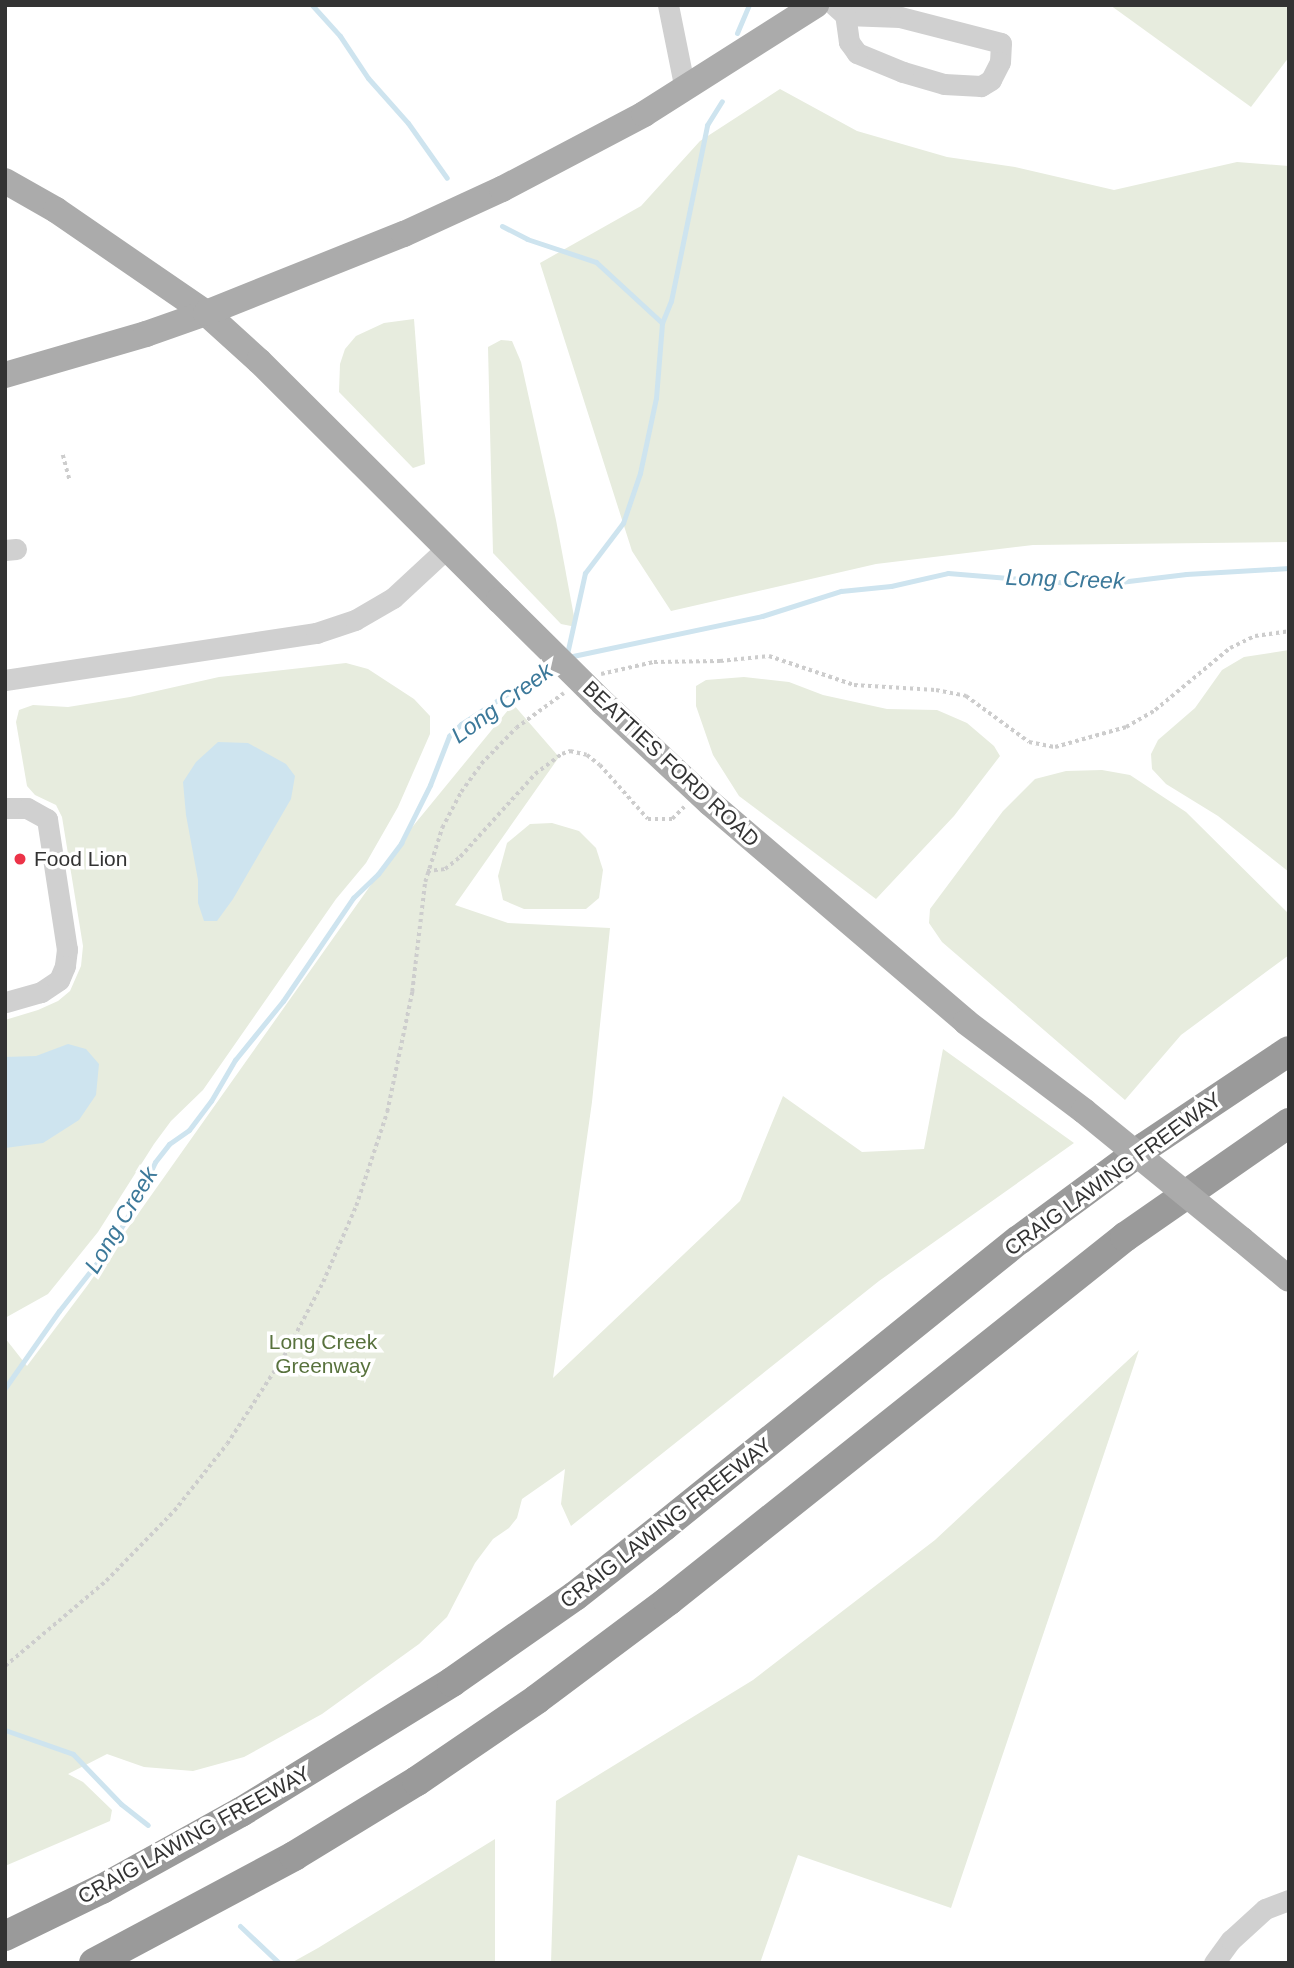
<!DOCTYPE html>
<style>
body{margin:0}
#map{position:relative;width:1294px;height:1968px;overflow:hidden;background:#fff;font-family:Arial,sans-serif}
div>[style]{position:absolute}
.green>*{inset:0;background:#e7ecde}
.water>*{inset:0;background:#cee4ef}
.stream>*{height:5px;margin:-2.5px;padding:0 2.5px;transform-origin:2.5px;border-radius:2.5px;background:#cee4ef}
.path>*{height:3.5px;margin-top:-1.75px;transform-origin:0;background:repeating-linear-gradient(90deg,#cdcdcd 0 3.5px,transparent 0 7px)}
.minor>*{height:21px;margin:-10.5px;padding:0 10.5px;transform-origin:10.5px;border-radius:10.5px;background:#d0d0d0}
.major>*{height:26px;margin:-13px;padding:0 13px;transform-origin:13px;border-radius:13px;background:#ababab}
.highway>*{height:30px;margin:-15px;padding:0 15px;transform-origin:15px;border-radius:15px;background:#9a9a9a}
.major-bridge>*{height:26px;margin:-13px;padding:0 13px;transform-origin:13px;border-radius:13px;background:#ababab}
.dots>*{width:19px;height:19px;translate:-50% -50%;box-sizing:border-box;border:4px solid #fff;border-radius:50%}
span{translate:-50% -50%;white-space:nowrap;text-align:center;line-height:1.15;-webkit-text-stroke:7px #fff;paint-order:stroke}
.street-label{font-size:21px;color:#333}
.poi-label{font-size:21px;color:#333}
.left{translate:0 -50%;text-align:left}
.park-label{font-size:21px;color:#58723d}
.water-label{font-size:23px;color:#3c799a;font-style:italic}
.frame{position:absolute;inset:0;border:7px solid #333;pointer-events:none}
</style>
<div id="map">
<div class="green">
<i style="clip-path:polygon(1110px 5px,1289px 5px,1289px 57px,1251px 107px)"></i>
<i style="clip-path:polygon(780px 89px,857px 131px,947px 157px,1015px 167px,1114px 190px,1237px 162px,1289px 166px,1289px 542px,1033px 545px,876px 564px,671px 611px,632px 551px,540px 263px,641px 206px,700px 141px)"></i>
<i style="clip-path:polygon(414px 319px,425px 464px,413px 468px,339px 392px,340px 364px,345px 349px,356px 336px,384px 323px)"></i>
<i style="clip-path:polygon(501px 340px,512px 341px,521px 362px,556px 520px,576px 627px,561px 624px,493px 553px,488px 347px)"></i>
<i style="clip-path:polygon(1289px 650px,1289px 872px,1218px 816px,1166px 784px,1152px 769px,1151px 754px,1158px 740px,1195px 708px,1222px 670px,1244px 657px)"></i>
<i style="clip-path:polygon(346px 663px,368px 669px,414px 699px,430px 716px,430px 734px,398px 807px,366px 863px,336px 899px,203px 1090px,171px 1121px,154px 1144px,98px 1232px,48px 1294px,5px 1318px,5px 1020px,38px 1010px,58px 1001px,70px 991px,81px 966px,83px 946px,62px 817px,56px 805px,35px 795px,27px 786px,16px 722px,19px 710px,33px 705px,68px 707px,130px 697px,219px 677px)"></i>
<i style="clip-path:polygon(744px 677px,789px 682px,823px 695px,887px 709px,937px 710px,967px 723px,994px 746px,1000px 756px,954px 816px,876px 899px,739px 796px,713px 755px,696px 706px,696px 686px,706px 680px)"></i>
<i style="clip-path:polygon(513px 704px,559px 757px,455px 905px,508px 923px,610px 928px,592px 1102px,553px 1378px,740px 1201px,783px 1096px,862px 1152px,924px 1149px,943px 1049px,1074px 1143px,879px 1281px,571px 1526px,561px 1504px,565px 1469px,522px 1499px,517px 1518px,509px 1528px,493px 1539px,475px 1563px,447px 1617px,419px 1644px,322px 1714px,244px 1757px,193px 1771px,144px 1767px,107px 1754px,68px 1774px,83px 1782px,112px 1810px,110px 1821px,5px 1866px,5px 1338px,27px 1366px,87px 1286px,409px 831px)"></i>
<i style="clip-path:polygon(1102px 770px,1130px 775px,1186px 812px,1289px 914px,1289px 955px,1181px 1035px,1125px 1100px,942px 942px,929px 923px,930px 909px,1003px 811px,1035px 779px,1066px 771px)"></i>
<i style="clip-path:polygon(552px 823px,579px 831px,596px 848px,603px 870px,599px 898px,586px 909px,524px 909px,503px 900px,498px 876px,507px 843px,530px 824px)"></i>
<i style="clip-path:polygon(1139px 1350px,951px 1908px,798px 1855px,760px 1963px,551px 1963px,556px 1801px,753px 1680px,935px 1540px)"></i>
<i style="clip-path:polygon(495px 1839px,495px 1963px,291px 1963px,318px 1948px)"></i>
</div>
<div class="water">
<i style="clip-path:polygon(218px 742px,248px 743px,286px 764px,295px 776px,291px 799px,233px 899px,217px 921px,204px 921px,198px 903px,198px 880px,186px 815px,183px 782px,196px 762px)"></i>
<i style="clip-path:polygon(68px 1044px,86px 1049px,99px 1064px,96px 1095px,79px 1120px,43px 1143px,5px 1148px,5px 1057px,36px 1056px)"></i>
</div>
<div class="stream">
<i style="left:312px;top:5px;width:42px;rotate:47.9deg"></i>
<i style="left:340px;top:36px;width:50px;rotate:56.3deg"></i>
<i style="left:368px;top:78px;width:60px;rotate:48.4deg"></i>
<i style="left:408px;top:123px;width:67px;rotate:54.7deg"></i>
<i style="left:737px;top:33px;width:30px;rotate:-67deg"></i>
<i style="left:502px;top:226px;width:28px;rotate:27deg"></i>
<i style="left:527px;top:239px;width:73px;rotate:18.4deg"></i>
<i style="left:596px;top:262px;width:90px;rotate:42.7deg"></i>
<i style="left:567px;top:654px;width:83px;rotate:-77.5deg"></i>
<i style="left:585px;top:573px;width:63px;rotate:-52.8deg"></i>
<i style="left:623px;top:523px;width:53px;rotate:-71.2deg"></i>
<i style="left:640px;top:473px;width:77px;rotate:-78deg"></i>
<i style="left:656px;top:398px;width:75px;rotate:-85.4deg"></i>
<i style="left:662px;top:323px;width:24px;rotate:-68deg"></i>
<i style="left:671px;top:301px;width:180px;rotate:-78.4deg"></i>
<i style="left:707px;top:125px;width:28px;rotate:-58deg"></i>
<i style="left:568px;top:657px;width:198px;rotate:-11.9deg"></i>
<i style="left:762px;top:616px;width:83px;rotate:-17.6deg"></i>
<i style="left:841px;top:591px;width:50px;rotate:-5.7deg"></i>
<i style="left:891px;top:586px;width:58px;rotate:-12.8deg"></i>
<i style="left:948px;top:573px;width:147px;rotate:4.7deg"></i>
<i style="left:1095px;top:585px;width:92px;rotate:-6.9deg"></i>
<i style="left:1186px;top:574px;width:103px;rotate:-3.3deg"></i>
<i style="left:5px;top:1388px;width:94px;rotate:-55deg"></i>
<i style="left:59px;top:1311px;width:84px;rotate:-51.8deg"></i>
<i style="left:111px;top:1245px;width:53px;rotate:-59.6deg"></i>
<i style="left:138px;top:1199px;width:41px;rotate:-65.3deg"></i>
<i style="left:155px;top:1162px;width:23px;rotate:-52deg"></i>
<i style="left:169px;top:1144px;width:24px;rotate:-35deg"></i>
<i style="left:189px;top:1130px;width:36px;rotate:-53deg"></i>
<i style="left:211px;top:1101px;width:48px;rotate:-59.7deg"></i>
<i style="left:235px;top:1060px;width:76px;rotate:-50.9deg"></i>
<i style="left:283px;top:1001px;width:125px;rotate:-55.8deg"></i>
<i style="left:353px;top:898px;width:35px;rotate:-44deg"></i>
<i style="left:378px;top:874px;width:39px;rotate:-53deg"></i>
<i style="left:401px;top:843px;width:65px;rotate:-63.4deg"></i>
<i style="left:430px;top:785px;width:53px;rotate:-68.8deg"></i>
<i style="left:449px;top:736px;width:17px;rotate:-45deg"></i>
<i style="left:461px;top:724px;width:110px;rotate:-33.1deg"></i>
<i style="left:5px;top:1730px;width:72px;rotate:19.4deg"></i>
<i style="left:73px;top:1754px;width:69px;rotate:46.2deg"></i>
<i style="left:121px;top:1804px;width:34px;rotate:38deg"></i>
<i style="left:240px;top:1926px;width:54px;rotate:43.5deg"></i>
</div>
<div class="path">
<i style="left:63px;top:455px;width:27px;rotate:75deg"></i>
<i style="left:601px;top:674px;width:54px;rotate:-12.8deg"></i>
<i style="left:654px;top:662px;width:66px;rotate:-0.9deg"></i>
<i style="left:720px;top:661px;width:49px;rotate:-5.8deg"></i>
<i style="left:769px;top:656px;width:90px;rotate:18.8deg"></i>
<i style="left:854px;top:685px;width:82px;rotate:3.5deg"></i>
<i style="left:936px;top:690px;width:31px;rotate:11deg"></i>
<i style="left:966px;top:696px;width:78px;rotate:36.1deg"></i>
<i style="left:1029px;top:742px;width:26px;rotate:11deg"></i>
<i style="left:1055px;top:747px;width:74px;rotate:-15.7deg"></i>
<i style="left:1126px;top:727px;width:34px;rotate:-30deg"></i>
<i style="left:1155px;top:710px;width:97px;rotate:-39.6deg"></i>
<i style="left:1230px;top:648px;width:28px;rotate:-26deg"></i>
<i style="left:1255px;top:636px;width:34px;rotate:-8deg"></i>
<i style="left:427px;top:871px;width:18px;rotate:-6deg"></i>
<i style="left:445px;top:869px;width:19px;rotate:-39deg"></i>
<i style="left:460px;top:857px;width:112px;rotate:-47.9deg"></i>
<i style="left:535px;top:774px;width:34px;rotate:-37deg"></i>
<i style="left:562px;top:754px;width:9px;rotate:-21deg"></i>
<i style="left:570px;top:751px;width:17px;rotate:13deg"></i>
<i style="left:587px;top:755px;width:16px;rotate:38deg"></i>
<i style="left:600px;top:765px;width:72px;rotate:48.4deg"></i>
<i style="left:648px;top:819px;width:24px"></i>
<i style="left:672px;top:819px;width:18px;rotate:-45deg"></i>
<i style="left:5px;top:1666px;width:132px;rotate:-40.1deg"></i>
<i style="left:106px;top:1581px;width:98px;rotate:-45.8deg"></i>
<i style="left:174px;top:1511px;width:85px;rotate:-51.7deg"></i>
<i style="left:227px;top:1444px;width:105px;rotate:-57.1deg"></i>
<i style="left:284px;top:1356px;width:84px;rotate:-62.2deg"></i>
<i style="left:323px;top:1282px;width:83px;rotate:-66.5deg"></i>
<i style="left:356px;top:1206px;width:99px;rotate:-71.7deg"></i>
<i style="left:387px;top:1112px;width:123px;rotate:-78.2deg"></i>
<i style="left:412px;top:992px;width:111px;rotate:-83.3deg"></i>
<i style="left:425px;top:882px;width:57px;rotate:-72.5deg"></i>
<i style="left:442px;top:828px;width:41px;rotate:-62.2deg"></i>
<i style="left:461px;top:792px;width:34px;rotate:-54deg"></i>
<i style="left:481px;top:764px;width:50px;rotate:-45.8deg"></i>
<i style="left:516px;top:728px;width:59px;rotate:-36.1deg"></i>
</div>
<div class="minor">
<i style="left:668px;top:5px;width:86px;rotate:78.6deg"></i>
<i style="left:834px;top:5px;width:15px;rotate:42deg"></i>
<i style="left:845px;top:15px;width:55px;rotate:2.1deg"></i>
<i style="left:900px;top:17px;width:104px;rotate:14.4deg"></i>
<i style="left:1001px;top:43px;width:19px;rotate:93deg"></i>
<i style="left:1000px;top:62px;width:20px;rotate:117deg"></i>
<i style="left:991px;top:80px;width:12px;rotate:149deg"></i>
<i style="left:981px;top:86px;width:37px;rotate:-177deg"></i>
<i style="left:944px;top:84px;width:43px;rotate:-163.7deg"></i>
<i style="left:903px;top:72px;width:50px;rotate:-157.6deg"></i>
<i style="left:857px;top:53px;width:14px;rotate:-126deg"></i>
<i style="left:849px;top:42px;width:27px;rotate:-98deg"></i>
<i style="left:5px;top:550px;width:11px;rotate:-5deg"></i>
<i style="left:5px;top:680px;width:315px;rotate:-8.6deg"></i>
<i style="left:316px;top:633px;width:41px;rotate:-18.4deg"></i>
<i style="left:355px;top:620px;width:44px;rotate:-30.1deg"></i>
<i style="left:393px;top:598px;width:75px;rotate:-42.8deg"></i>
<i style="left:5px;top:808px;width:22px"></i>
<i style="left:27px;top:808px;width:23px;rotate:29deg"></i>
<i style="left:47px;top:819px;width:132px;rotate:81.3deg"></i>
<i style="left:67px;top:949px;width:17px;rotate:97deg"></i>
<i style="left:65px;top:966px;width:15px;rotate:113deg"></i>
<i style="left:59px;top:980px;width:22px;rotate:146deg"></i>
<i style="left:41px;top:992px;width:37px;rotate:164deg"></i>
<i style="left:1214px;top:1963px;width:29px;rotate:-54deg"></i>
<i style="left:1231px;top:1940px;width:46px;rotate:-42.4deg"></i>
<i style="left:1265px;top:1909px;width:26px;rotate:-21deg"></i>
</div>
<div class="major">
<i style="left:5px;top:181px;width:59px;rotate:29.6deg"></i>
<i style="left:56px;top:210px;width:182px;rotate:34.5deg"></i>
<i style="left:206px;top:313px;width:72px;rotate:42.2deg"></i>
<i style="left:259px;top:361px;width:339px;rotate:44.9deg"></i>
<i style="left:5px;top:375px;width:147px;rotate:-16.2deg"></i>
<i style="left:146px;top:334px;width:64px;rotate:-19.3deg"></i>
<i style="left:206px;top:313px;width:213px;rotate:-21.8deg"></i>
<i style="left:404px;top:234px;width:108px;rotate:-24.7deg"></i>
<i style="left:502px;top:189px;width:161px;rotate:-27.8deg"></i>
<i style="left:644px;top:114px;width:204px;rotate:-32.4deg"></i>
<i style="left:603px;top:703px;width:146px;rotate:43.1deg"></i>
<i style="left:710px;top:803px;width:337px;rotate:40.5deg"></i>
<i style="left:966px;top:1022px;width:148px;rotate:37deg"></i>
<i style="left:1241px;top:1239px;width:62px;rotate:39.8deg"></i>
</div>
<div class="highway">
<i style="left:5px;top:1936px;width:108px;rotate:-25.9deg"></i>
<i style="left:102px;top:1889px;width:159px;rotate:-29deg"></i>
<i style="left:241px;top:1812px;width:248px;rotate:-31.6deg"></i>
<i style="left:452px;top:1682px;width:150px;rotate:-35deg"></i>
<i style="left:575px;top:1596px;width:113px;rotate:-38.2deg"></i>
<i style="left:664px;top:1526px;width:456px;rotate:-38.9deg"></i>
<i style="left:1019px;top:1240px;width:157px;rotate:-36.4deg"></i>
<i style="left:1145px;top:1147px;width:173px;rotate:-33.7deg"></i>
<i style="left:94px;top:1963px;width:227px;rotate:-28.1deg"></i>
<i style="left:294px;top:1856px;width:144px;rotate:-31.4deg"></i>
<i style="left:417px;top:1781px;width:145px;rotate:-34.3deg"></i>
<i style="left:537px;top:1699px;width:164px;rotate:-36.8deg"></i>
<i style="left:668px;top:1601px;width:584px;rotate:-38.54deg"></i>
<i style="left:1125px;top:1237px;width:200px;rotate:-34.8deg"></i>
</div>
<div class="major-bridge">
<i style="left:499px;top:600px;width:146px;rotate:44.7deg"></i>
<i style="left:1084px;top:1111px;width:203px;rotate:39.2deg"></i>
</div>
<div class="dots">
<i style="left:20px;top:859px;background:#ec3348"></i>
</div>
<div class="street-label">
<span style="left:671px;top:764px;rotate:43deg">BEATTIES FORD ROAD</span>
<span style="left:1113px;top:1174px;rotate:-36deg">CRAIG LAWING FREEWAY</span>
<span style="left:666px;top:1523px;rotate:-38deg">CRAIG LAWING FREEWAY</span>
<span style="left:194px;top:1835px;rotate:-29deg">CRAIG LAWING FREEWAY</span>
</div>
<div class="poi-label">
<span class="left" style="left:34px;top:859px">Food Lion</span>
</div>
<div class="park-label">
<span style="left:323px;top:1354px">Long Creek<br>Greenway</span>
</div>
<div class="water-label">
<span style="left:1065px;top:579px;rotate:2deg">Long Creek</span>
<span style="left:502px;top:703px;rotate:-36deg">Long Creek</span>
<span style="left:121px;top:1220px;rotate:-59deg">Long Creek</span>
</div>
<div class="frame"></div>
</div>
